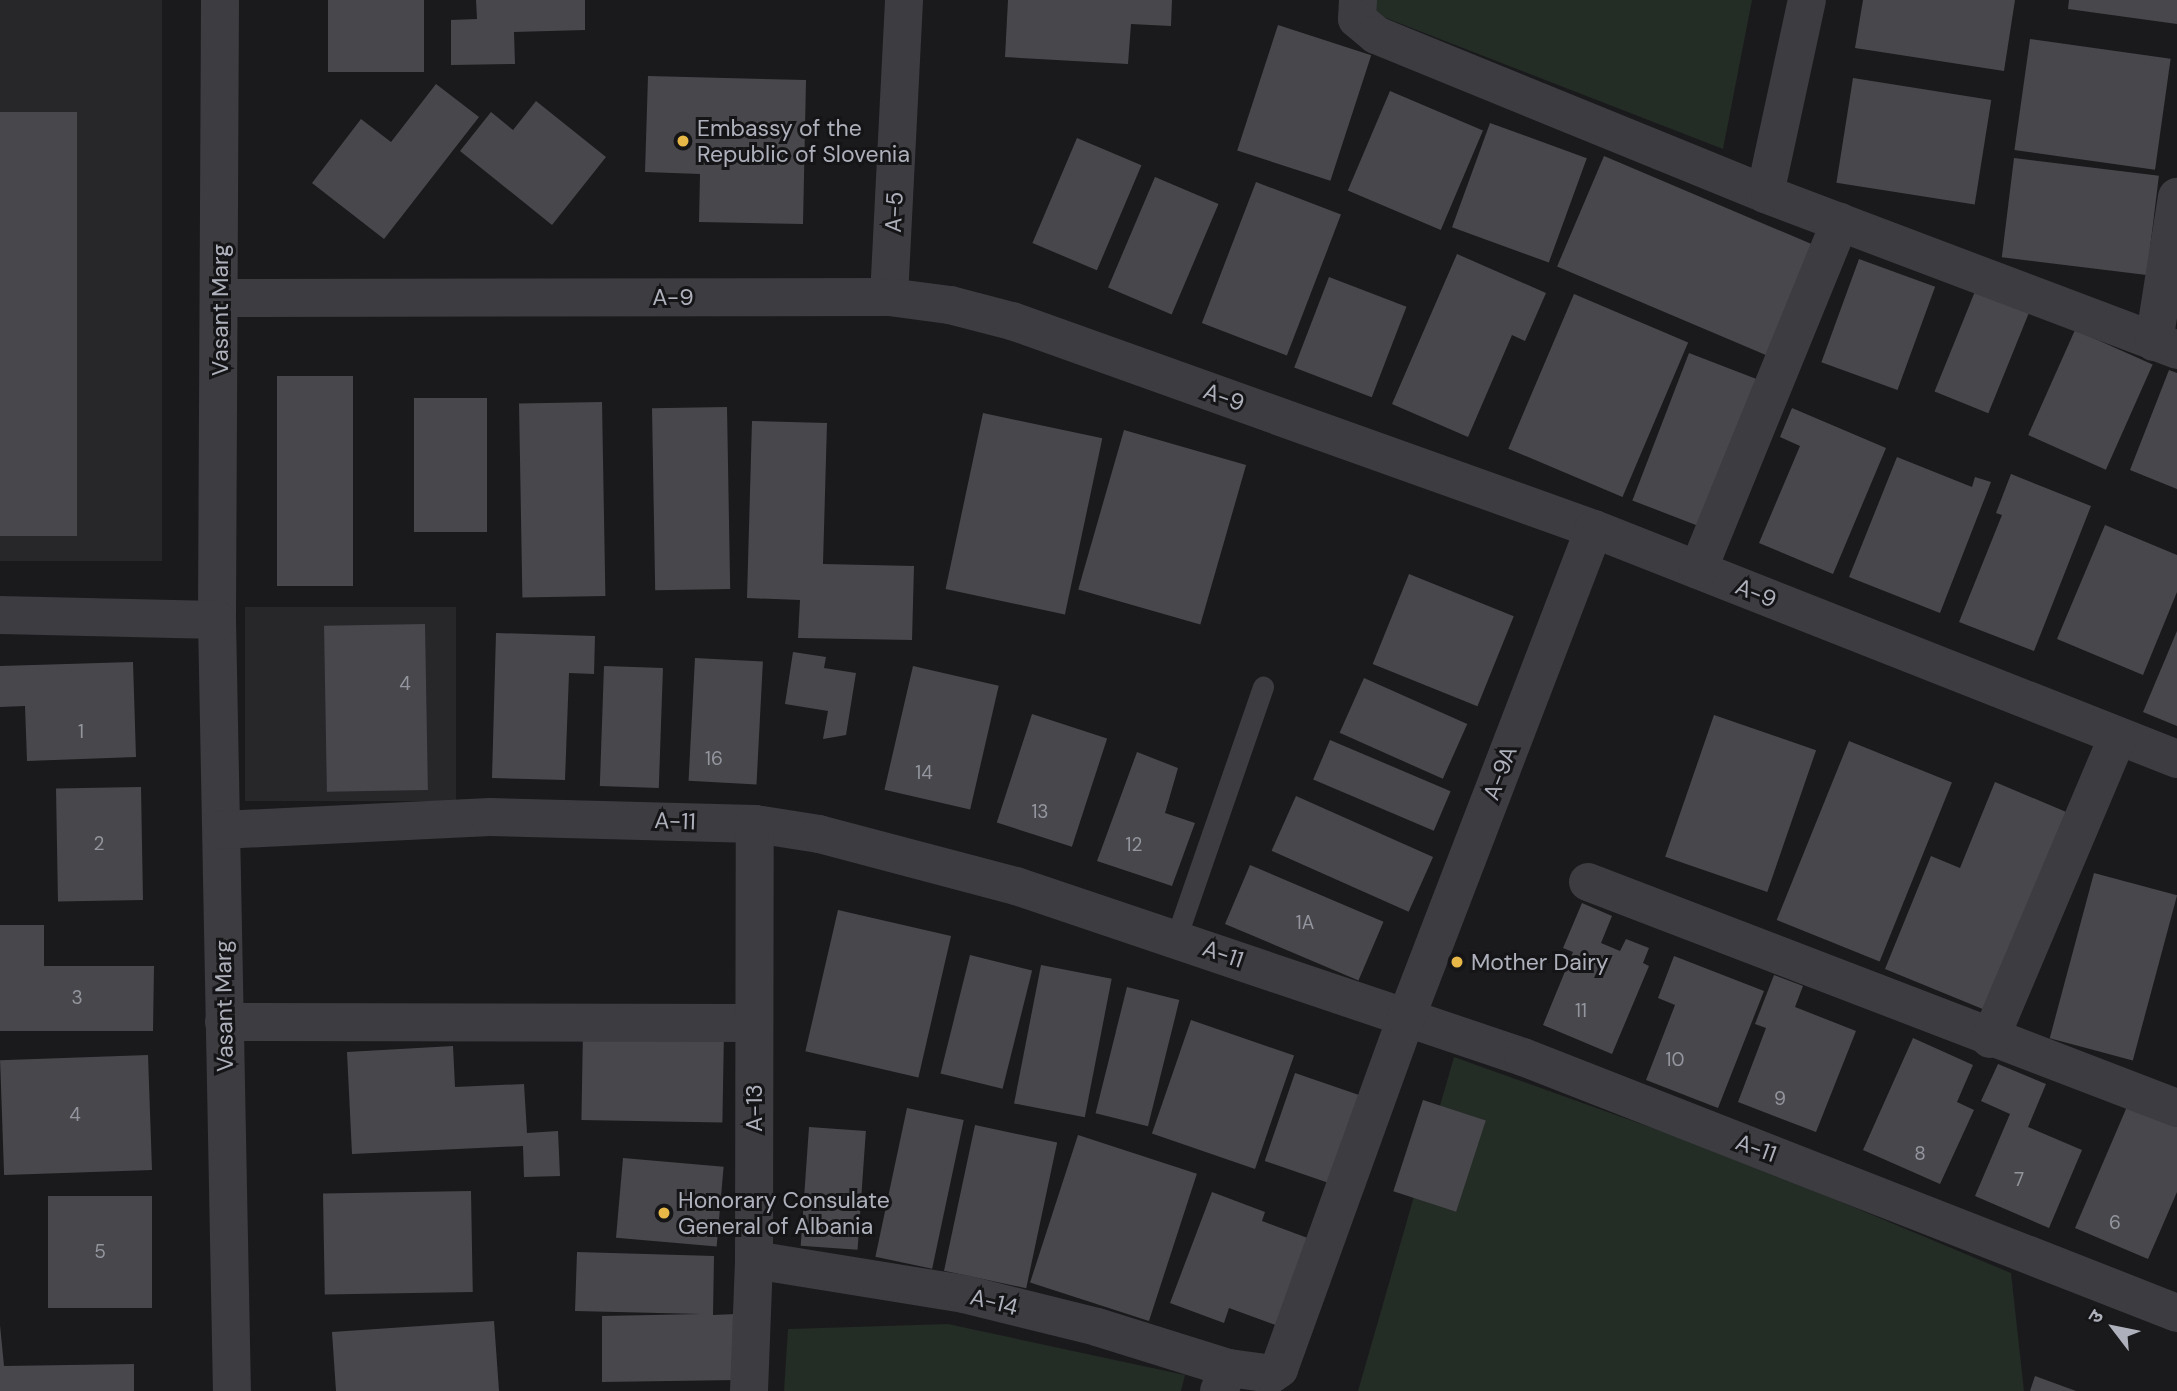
<!DOCTYPE html>
<meta charset="utf-8">
<style>
body{margin:0}
#map{position:relative;width:2177px;height:1391px;overflow:hidden;background:#1a1a1c;font-family:"DM Sans","Noto Sans Devanagari",sans-serif}
div>[style]{position:absolute}
.built>*{inset:0;background:#272629;transform-origin:0 0}
.green>*{inset:0;background:#242c26}
.building>*{inset:0;background:#48474c;transform-origin:0 0}
.service>*{height:21px;margin:-10.5px;padding:0 10.5px;transform-origin:10.5px;border-radius:10.5px;background:#3c3c41}
.minor>*{height:38px;margin:-19px;padding:0 19px;transform-origin:19px;border-radius:19px;background:#3c3c41}
.dots>*{width:19px;height:19px;translate:-50% -50%;box-sizing:border-box;border:4px solid #151517;border-radius:50%}
span{translate:-50% -50%;white-space:nowrap;text-align:center;line-height:1.15;-webkit-text-stroke:6px #151517;paint-order:stroke}
.number-label{font-size:19px;color:#94969f}
.number-label span{-webkit-text-stroke-width:0}
.poi-label{font-size:23px;color:#aeb1bb}
.left{translate:0 -50%;text-align:left}
.street-label{font-size:23px;color:#aeb1bb}
.north{position:absolute;left:2079px;top:1293px;width:70px;height:70px;-webkit-text-stroke:5px #151517;paint-order:stroke;rotate:302deg;font-size:19px;font-weight:700;line-height:28px;text-align:center;color:#aeb1bb}
.north::after{content:'';display:block;margin:auto;width:24px;height:32px;background:#aeb1bb;clip-path:polygon(50% 0,100% 100%,50% 72%,0 100%)}
</style>
<div id="map">
<div class="built">
<i style="left:0;top:0;width:162px;height:561px"></i>
<i style="left:456px;top:607px;width:194px;height:211px;rotate:90deg"></i>
</div>
<div class="green">
<i style="clip-path:polygon(1375px 0,1752px 0,1723px 149px,1373px 13px)"></i>
<i style="clip-path:polygon(1454px 1057px,1736px 1158px,2011px 1273px,2024px 1391px,1358px 1391px)"></i>
<i style="clip-path:polygon(948px 1324px,1185px 1375px,1181px 1391px,784px 1391px,788px 1329px)"></i>
</div>
<div class="building">
<i style="left:328px;top:0;width:96px;height:72px"></i>
<i style="clip-path:polygon(476px 0,585px 0,585px 30px,514px 32px,515px 64px,451px 65px,451px 20px,477px 19px)"></i>
<i style="clip-path:polygon(1008px 0,1172px 0,1171px 26px,1131px 24px,1128px 64px,1005px 57px)"></i>
<i style="clip-path:polygon(1863px 0,2015px 0,2004px 71px,1855px 48px)"></i>
<i style="clip-path:polygon(2069px 0,2177px 0,2177px 24px,2068px 9px)"></i>
<i style="left:1278px;top:25px;width:98px;height:132px;rotate:18deg"></i>
<i style="left:2030px;top:39px;width:142px;height:112px;rotate:8deg"></i>
<i style="clip-path:polygon(648px 76px,806px 80px,803px 224px,699px 222px,700px 174px,645px 172px)"></i>
<i style="left:1853px;top:78px;width:140px;height:106px;rotate:9deg"></i>
<i style="clip-path:polygon(436px 84px,479px 117px,384px 239px,312px 183px,361px 119px,391px 142px)"></i>
<i style="left:1390px;top:91px;width:101px;height:108px;rotate:23deg"></i>
<i style="clip-path:polygon(536px 101px,606px 157px,552px 225px,460px 151px,491px 112px,513px 130px)"></i>
<i style="left:0;top:112px;width:77px;height:424px"></i>
<i style="left:1490px;top:123px;width:103px;height:111px;rotate:20deg"></i>
<i style="left:1077px;top:138px;width:70px;height:114px;rotate:23deg"></i>
<i style="left:1604px;top:156px;width:228px;height:120px;rotate:23deg"></i>
<i style="left:2014px;top:158px;width:146px;height:100px;rotate:7deg"></i>
<i style="left:1155px;top:177px;width:69px;height:120px;rotate:23deg"></i>
<i style="left:1256px;top:182px;width:91px;height:151px;rotate:21deg"></i>
<i style="clip-path:polygon(1457px 254px,1546px 293px,1525px 341px,1512px 335px,1468px 437px,1392px 404px)"></i>
<i style="left:1859px;top:259px;width:81px;height:110px;rotate:20deg"></i>
<i style="left:1329px;top:277px;width:83px;height:97px;rotate:21deg"></i>
<i style="left:1978px;top:284px;width:58px;height:116px;rotate:22deg"></i>
<i style="left:1574px;top:294px;width:124px;height:168px;rotate:23deg"></i>
<i style="left:2075px;top:330px;width:85px;height:115px;rotate:24deg"></i>
<i style="left:1689px;top:353px;width:75px;height:158px;rotate:21deg"></i>
<i style="clip-path:polygon(2169px 370px,2177px 373px,2177px 489px,2130px 470px)"></i>
<i style="left:353px;top:376px;width:210px;height:76px;rotate:90deg"></i>
<i style="left:414px;top:398px;width:73px;height:134px"></i>
<i style="left:602px;top:402px;width:194px;height:83px;rotate:89deg"></i>
<i style="left:727px;top:407px;width:182px;height:75px;rotate:89deg"></i>
<i style="clip-path:polygon(1792px 408px,1886px 448px,1833px 574px,1759px 543px,1800px 446px,1780px 437px)"></i>
<i style="left:983px;top:413px;width:122px;height:180px;rotate:12deg"></i>
<i style="clip-path:polygon(752px 421px,827px 423px,823px 564px,914px 566px,912px 640px,798px 638px,800px 600px,747px 598px)"></i>
<i style="left:1124px;top:430px;width:127px;height:166px;rotate:16deg"></i>
<i style="clip-path:polygon(1897px 457px,1972px 487px,1975px 477px,1991px 482px,1940px 613px,1849px 577px)"></i>
<i style="clip-path:polygon(2011px 474px,2091px 506px,2034px 651px,1959px 622px,2002px 515px,1996px 513px)"></i>
<i style="clip-path:polygon(2105px 525px,2177px 555px,2177px 592px,2143px 675px,2057px 639px)"></i>
<i style="left:1409px;top:574px;width:113px;height:97px;rotate:22deg"></i>
<i style="left:425px;top:624px;width:166px;height:101px;rotate:89deg"></i>
<i style="clip-path:polygon(2177px 631px,2177px 726px,2143px 712px)"></i>
<i style="clip-path:polygon(496px 633px,595px 636px,594px 674px,569px 673px,565px 780px,492px 778px)"></i>
<i style="clip-path:polygon(793px 652px,826px 657px,824px 668px,856px 673px,846px 735px,823px 739px,828px 711px,785px 704px)"></i>
<i style="left:695px;top:658px;width:68px;height:123px;rotate:3deg"></i>
<i style="clip-path:polygon(133px 662px,136px 757px,27px 761px,25px 706px,0 707px,0 666px)"></i>
<i style="left:604px;top:666px;width:59px;height:120px;rotate:2deg"></i>
<i style="left:913px;top:666px;width:88px;height:127px;rotate:13deg"></i>
<i style="left:1364px;top:678px;width:113px;height:60px;rotate:24deg"></i>
<i style="left:1032px;top:714px;width:79px;height:114px;rotate:18deg"></i>
<i style="left:1714px;top:715px;width:108px;height:150px;rotate:19deg"></i>
<i style="left:1330px;top:740px;width:131px;height:43px;rotate:23deg"></i>
<i style="left:1849px;top:741px;width:111px;height:193px;rotate:22deg"></i>
<i style="clip-path:polygon(1137px 752px,1178px 768px,1165px 813px,1195px 823px,1172px 886px,1097px 861px)"></i>
<i style="clip-path:polygon(1995px 782px,2071px 814px,1990px 1012px,1885px 969px,1931px 856px,1960px 868px)"></i>
<i style="left:141px;top:787px;width:113px;height:85px;rotate:89deg"></i>
<i style="left:1296px;top:796px;width:150px;height:60px;rotate:24deg"></i>
<i style="left:1250px;top:865px;width:145px;height:64px;rotate:23deg"></i>
<i style="left:2094px;top:873px;width:86px;height:171px;rotate:15deg"></i>
<i style="clip-path:polygon(1582px 903px,1612px 916px,1601px 943px,1620px 951px,1626px 939px,1649px 948px,1643px 963px,1649px 966px,1612px 1054px,1543px 1025px,1573px 952px,1563px 948px)"></i>
<i style="left:838px;top:910px;width:116px;height:145px;rotate:13deg"></i>
<i style="clip-path:polygon(0 925px,44px 925px,44px 966px,154px 966px,153px 1031px,0 1031px)"></i>
<i style="left:970px;top:955px;width:64px;height:122px;rotate:14deg"></i>
<i style="clip-path:polygon(1674px 956px,1764px 991px,1718px 1108px,1646px 1080px,1675px 1005px,1658px 998px)"></i>
<i style="left:1041px;top:965px;width:72px;height:141px;rotate:11deg"></i>
<i style="clip-path:polygon(1774px 975px,1803px 986px,1795px 1007px,1856px 1031px,1816px 1132px,1738px 1102px,1766px 1028px,1755px 1024px)"></i>
<i style="left:1127px;top:987px;width:54px;height:130px;rotate:14deg"></i>
<i style="left:1191px;top:1020px;width:109px;height:120px;rotate:19deg"></i>
<i style="left:583px;top:1029px;width:141px;height:91px;rotate:1deg"></i>
<i style="clip-path:polygon(1913px 1038px,1973px 1065px,1957px 1102px,1974px 1110px,1940px 1184px,1863px 1150px)"></i>
<i style="clip-path:polygon(453px 1046px,455px 1087px,524px 1084px,527px 1133px,558px 1131px,560px 1176px,524px 1177px,523px 1146px,352px 1154px,347px 1052px)"></i>
<i style="left:148px;top:1055px;width:115px;height:148px;rotate:88deg"></i>
<i style="clip-path:polygon(1998px 1064px,2046px 1084px,2028px 1127px,2082px 1150px,2049px 1228px,1975px 1196px,2010px 1114px,1981px 1101px)"></i>
<i style="left:1295px;top:1073px;width:77px;height:93px;rotate:19deg"></i>
<i style="left:1423px;top:1100px;width:66px;height:96px;rotate:18deg"></i>
<i style="clip-path:polygon(2129px 1102px,2177px 1122px,2177px 1192px,2148px 1259px,2075px 1228px)"></i>
<i style="left:907px;top:1108px;width:58px;height:152px;rotate:12deg"></i>
<i style="left:975px;top:1125px;width:84px;height:149px;rotate:12deg"></i>
<i style="left:809px;top:1127px;width:57px;height:119px;rotate:4deg"></i>
<i style="left:1078px;top:1135px;width:125px;height:155px;rotate:18deg"></i>
<i style="left:623px;top:1158px;width:101px;height:80px;rotate:5deg"></i>
<i style="left:471px;top:1191px;width:101px;height:148px;rotate:89deg"></i>
<i style="clip-path:polygon(1212px 1192px,1265px 1212px,1262px 1221px,1313px 1240px,1281px 1327px,1229px 1308px,1224px 1323px,1170px 1303px)"></i>
<i style="left:152px;top:1196px;width:112px;height:104px;rotate:90deg"></i>
<i style="clip-path:polygon(577px 1252px,714px 1256px,713px 1315px,736px 1314px,737px 1380px,602px 1382px,602px 1316px,701px 1314px,575px 1311px)"></i>
<i style="clip-path:polygon(494px 1321px,499px 1391px,336px 1391px,332px 1332px)"></i>
<i style="clip-path:polygon(0 1325px,4px 1366px,134px 1364px,134px 1391px,0 1391px)"></i>
<i style="clip-path:polygon(2035px 1376px,2076px 1391px,2030px 1391px)"></i>
</div>
<div class="service">
<i style="left:1176px;top:938px;width:266px;rotate:-70.9deg"></i>
</div>
<div class="minor">
<i style="left:220px;top:0;width:620px;rotate:90.28deg"></i>
<i style="left:217px;top:620px;width:771px;rotate:88.89deg"></i>
<i style="left:1358px;top:0;width:19px;rotate:93deg"></i>
<i style="left:1357px;top:19px;width:25px;rotate:40deg"></i>
<i style="left:1376px;top:35px;width:420px;rotate:22.2deg"></i>
<i style="left:1765px;top:194px;width:441px;rotate:20.7deg"></i>
<i style="left:1765px;top:194px;width:198px;rotate:-77.8deg"></i>
<i style="left:889px;top:297px;width:297px;rotate:-87.1deg"></i>
<i style="left:220px;top:298px;width:669px;rotate:-0.09deg"></i>
<i style="left:889px;top:297px;width:62px;rotate:7.5deg"></i>
<i style="left:950px;top:305px;width:64px;rotate:14.5deg"></i>
<i style="left:1012px;top:321px;width:618px;rotate:19.67deg"></i>
<i style="left:1594px;top:529px;width:627px;rotate:21.53deg"></i>
<i style="left:2154px;top:342px;width:147px;rotate:-81deg"></i>
<i style="left:1698px;top:570px;width:376px;rotate:-67.8deg"></i>
<i style="left:0;top:615px;width:217px;rotate:1.3deg"></i>
<i style="left:222px;top:830px;width:268px;rotate:-2.8deg"></i>
<i style="left:490px;top:817px;width:265px;rotate:1.5deg"></i>
<i style="left:755px;top:824px;width:65px;rotate:8.9deg"></i>
<i style="left:819px;top:834px;width:204px;rotate:14.8deg"></i>
<i style="left:1016px;top:886px;width:535px;rotate:18.64deg"></i>
<i style="left:1523px;top:1057px;width:702px;rotate:21.38deg"></i>
<i style="left:1588px;top:882px;width:631px;rotate:20.99deg"></i>
<i style="left:224px;top:1022px;width:530px;rotate:0.11deg"></i>
<i style="left:1990px;top:1039px;width:329px;rotate:-67.1deg"></i>
<i style="left:754px;top:1260px;width:213px;rotate:9.2deg"></i>
<i style="left:964px;top:1294px;width:137px;rotate:13.9deg"></i>
<i style="left:1097px;top:1327px;width:138px;rotate:17.3deg"></i>
<i style="left:749px;top:1391px;width:131px;rotate:-87.8deg"></i>
<i style="left:754px;top:1260px;width:436px;rotate:-89.9deg"></i>
<i style="left:1219px;top:1391px;width:25px;rotate:-67deg"></i>
<i style="left:1229px;top:1368px;width:43px;rotate:7.9deg"></i>
<i style="left:1272px;top:1374px;width:9px;rotate:-36deg"></i>
<i style="left:1279px;top:1369px;width:373px;rotate:-70.1deg"></i>
<i style="left:1406px;top:1018px;width:524px;rotate:-68.97deg"></i>
</div>
<div class="dots">
<i style="left:683px;top:141px;background:#e7b748"></i>
<i style="left:1457px;top:962px;background:#e7b748"></i>
<i style="left:664px;top:1213px;background:#e7b748"></i>
</div>
<div class="number-label">
<span style="left:405px;top:684px">4</span>
<span style="left:81px;top:732px">1</span>
<span style="left:714px;top:759px">16</span>
<span style="left:924px;top:773px">14</span>
<span style="left:1040px;top:812px">13</span>
<span style="left:99px;top:844px">2</span>
<span style="left:1134px;top:845px">12</span>
<span style="left:1305px;top:923px">1A</span>
<span style="left:77px;top:998px">3</span>
<span style="left:1581px;top:1011px">11</span>
<span style="left:1675px;top:1060px">10</span>
<span style="left:1780px;top:1099px">9</span>
<span style="left:75px;top:1115px">4</span>
<span style="left:1920px;top:1154px">8</span>
<span style="left:2019px;top:1180px">7</span>
<span style="left:2115px;top:1223px">6</span>
<span style="left:100px;top:1252px">5</span>
</div>
<div class="poi-label">
<span class="left" style="left:697px;top:141px">Embassy of the<br>Republic of Slovenia</span>
<span class="left" style="left:1471px;top:962px">Mother Dairy</span>
<span class="left" style="left:678px;top:1213px">Honorary Consulate<br>General of Albania</span>
</div>
<div class="street-label">
<span style="left:894px;top:212px;rotate:-87deg">A-5</span>
<span style="left:673px;top:297px">A-9</span>
<span style="left:220px;top:310px;rotate:-90deg">Vasant Marg</span>
<span style="left:1224px;top:397px;rotate:20deg">A-9</span>
<span style="left:1756px;top:593px;rotate:22deg">A-9</span>
<span style="left:1500px;top:773px;rotate:-69deg">A-9A</span>
<span style="left:675px;top:821px;rotate:2deg">A-11</span>
<span style="left:1223px;top:954px;rotate:19deg">A-11</span>
<span style="left:224px;top:1006px;rotate:-91deg">Vasant Marg</span>
<span style="left:754px;top:1108px;rotate:-90deg">A-13</span>
<span style="left:1756px;top:1148px;rotate:20deg">A-11</span>
<span style="left:994px;top:1302px;rotate:14deg">A-14</span>
</div>
<div class="north">उ</div>
</div>
